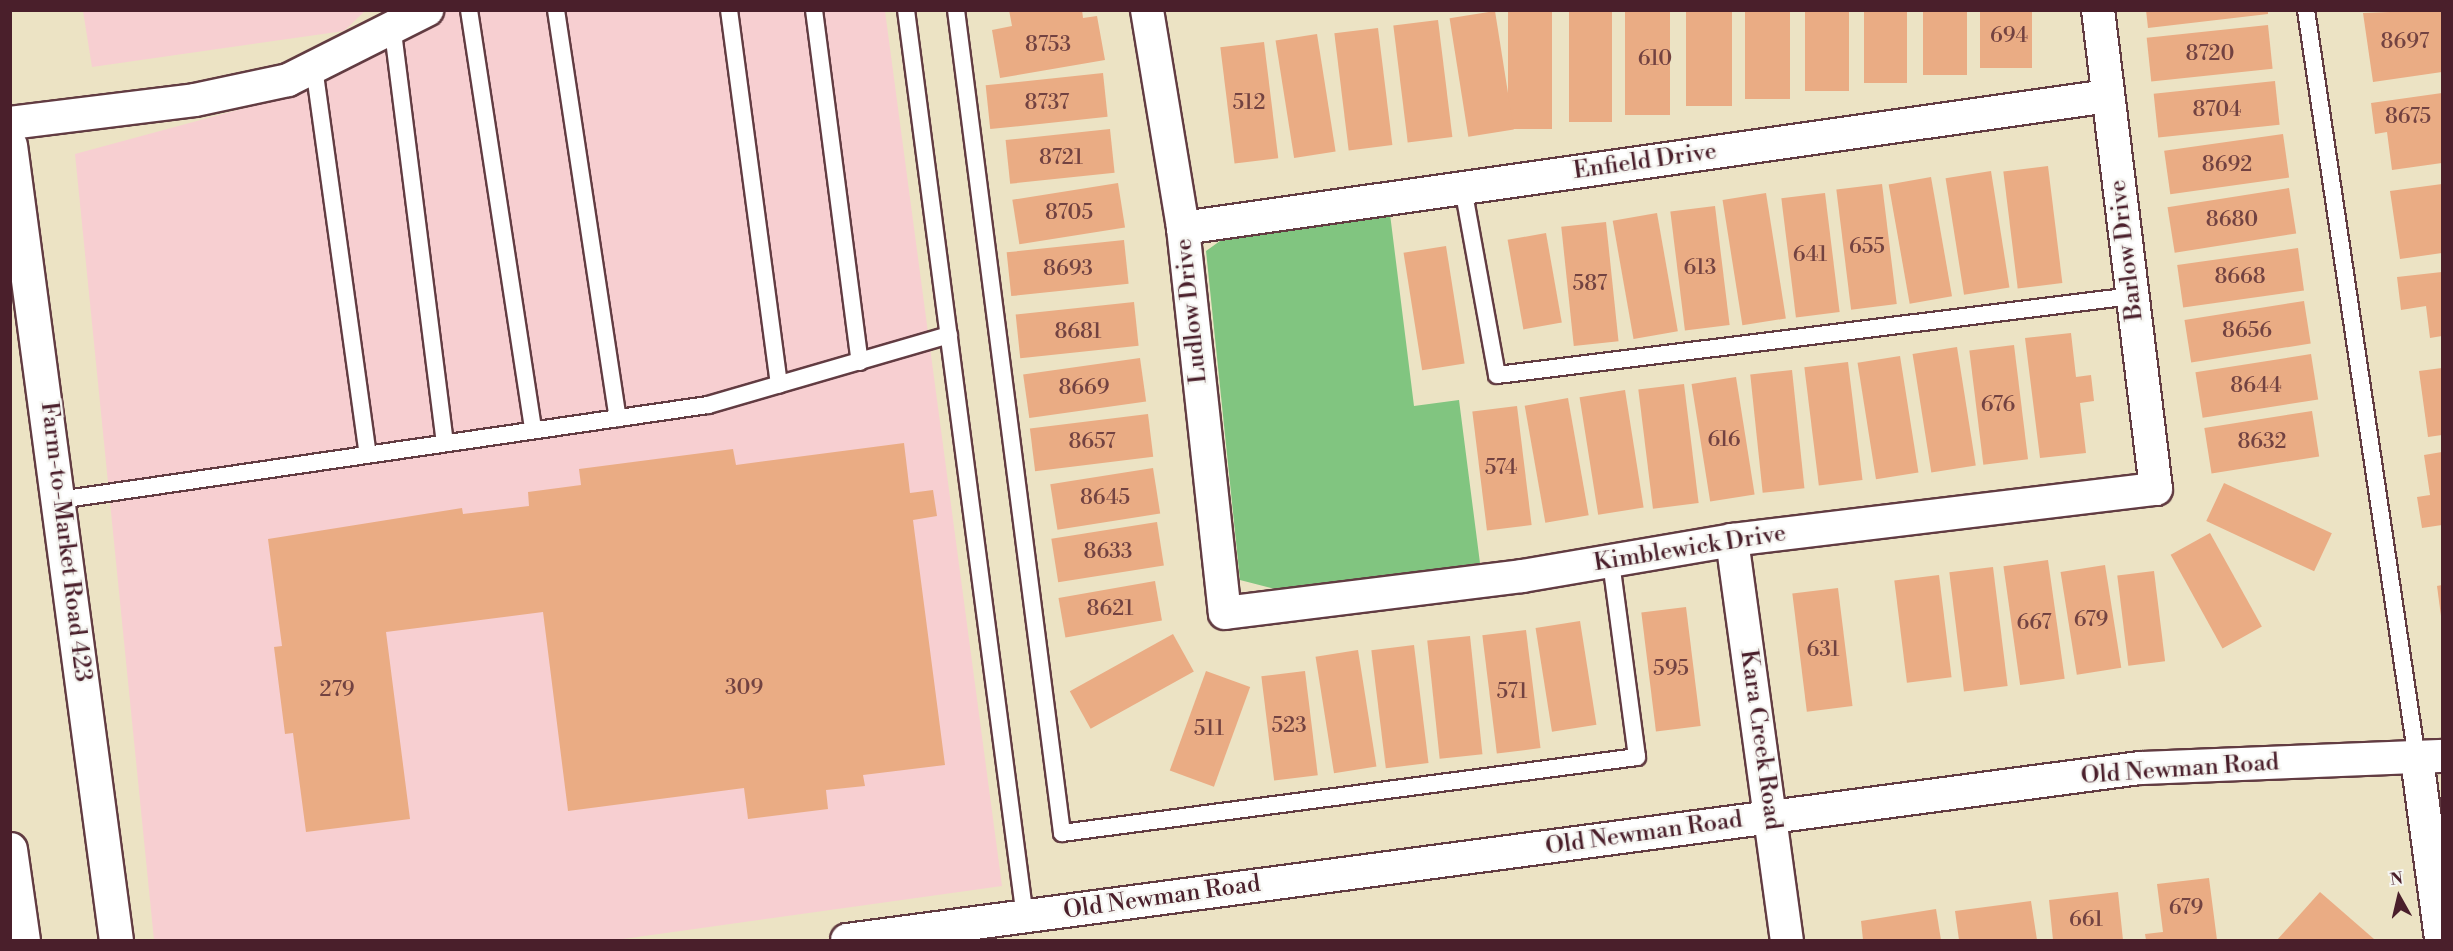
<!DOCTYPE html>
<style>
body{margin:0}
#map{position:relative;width:2453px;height:951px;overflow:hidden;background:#ece3c4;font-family:"Libre Bodoni",serif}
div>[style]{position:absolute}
.built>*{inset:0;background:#f7cfd1}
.green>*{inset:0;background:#81c580}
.building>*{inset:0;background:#eaac84;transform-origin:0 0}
.roads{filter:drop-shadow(2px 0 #623c42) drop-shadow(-2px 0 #623c42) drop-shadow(0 2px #623c42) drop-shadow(0 -2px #623c42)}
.lane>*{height:16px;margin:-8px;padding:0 8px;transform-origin:8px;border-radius:8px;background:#fff}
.street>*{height:32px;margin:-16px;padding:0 16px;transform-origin:16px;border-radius:16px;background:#fff}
.primary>*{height:33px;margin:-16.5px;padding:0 16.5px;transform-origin:16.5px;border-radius:16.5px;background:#fff}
span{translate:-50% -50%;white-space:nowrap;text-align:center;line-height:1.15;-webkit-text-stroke:4.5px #f6f6f2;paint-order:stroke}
.number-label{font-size:21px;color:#724241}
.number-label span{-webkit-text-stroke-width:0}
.street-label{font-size:24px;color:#4a1f2b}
.frame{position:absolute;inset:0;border:12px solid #4a1f2b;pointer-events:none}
.north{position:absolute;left:2369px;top:867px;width:60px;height:60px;-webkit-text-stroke:4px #f6f6f2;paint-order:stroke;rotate:352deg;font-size:16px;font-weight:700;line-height:24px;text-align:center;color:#4a1f2b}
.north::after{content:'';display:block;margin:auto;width:21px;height:27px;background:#4a1f2b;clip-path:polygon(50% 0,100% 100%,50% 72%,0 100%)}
</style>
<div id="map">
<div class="built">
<i style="clip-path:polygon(83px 11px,83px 10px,365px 11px,344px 31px,92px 67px)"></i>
<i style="clip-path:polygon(384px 11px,885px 11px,1002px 886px,616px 940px,154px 940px,75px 154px,274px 100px)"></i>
</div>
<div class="green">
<i style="clip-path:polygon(1390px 214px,1414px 406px,1459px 400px,1480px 563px,1279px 590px,1240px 580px,1206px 251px,1220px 241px)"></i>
</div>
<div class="building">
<i style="clip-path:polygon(1009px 10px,1082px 10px,1083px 18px,1097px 16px,1105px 60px,1000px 78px,992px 30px,1012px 26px)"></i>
<i style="left:1508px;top:10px;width:44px;height:119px"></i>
<i style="left:1569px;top:10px;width:43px;height:112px"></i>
<i style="left:1625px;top:10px;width:45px;height:105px"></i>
<i style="left:1686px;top:10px;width:46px;height:96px"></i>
<i style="left:1745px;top:10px;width:45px;height:89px"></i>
<i style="left:1805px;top:10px;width:44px;height:81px"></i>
<i style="left:1864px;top:10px;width:43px;height:73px"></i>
<i style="left:1923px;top:10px;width:44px;height:65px"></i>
<i style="left:1980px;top:10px;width:52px;height:58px"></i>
<i style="clip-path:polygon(2146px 10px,2268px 10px,2268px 14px,2148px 28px)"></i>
<i style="clip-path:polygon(2442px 10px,2442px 72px,2373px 82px,2363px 13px)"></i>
<i style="left:1495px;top:11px;width:120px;height:46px;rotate:81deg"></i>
<i style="left:1438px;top:20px;width:118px;height:45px;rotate:83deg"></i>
<i style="left:2268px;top:25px;width:44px;height:122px;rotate:84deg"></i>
<i style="left:1378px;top:28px;width:118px;height:44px;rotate:83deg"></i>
<i style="left:1317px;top:34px;width:119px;height:42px;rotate:81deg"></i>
<i style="left:1264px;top:42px;width:117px;height:44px;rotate:83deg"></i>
<i style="left:1103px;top:73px;width:44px;height:118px;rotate:84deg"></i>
<i style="left:2275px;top:81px;width:44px;height:122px;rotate:84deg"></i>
<i style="clip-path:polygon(2442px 93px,2442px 163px,2392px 170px,2387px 132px,2375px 134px,2371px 103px)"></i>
<i style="left:1110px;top:129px;width:44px;height:105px;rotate:84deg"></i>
<i style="left:2283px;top:134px;width:44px;height:120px;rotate:82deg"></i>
<i style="left:2048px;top:166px;width:118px;height:45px;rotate:83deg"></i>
<i style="left:1991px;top:171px;width:118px;height:46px;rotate:81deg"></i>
<i style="left:1931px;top:177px;width:121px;height:43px;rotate:80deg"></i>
<i style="left:1118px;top:183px;width:45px;height:107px;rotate:81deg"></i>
<i style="left:1882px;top:184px;width:121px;height:46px;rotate:83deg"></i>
<i style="clip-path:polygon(2442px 184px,2442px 253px,2400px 259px,2390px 191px)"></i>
<i style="left:2289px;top:188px;width:46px;height:123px;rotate:81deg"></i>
<i style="left:1766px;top:193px;width:127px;height:44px;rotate:81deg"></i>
<i style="left:1825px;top:193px;width:120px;height:44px;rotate:83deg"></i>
<i style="left:1715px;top:206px;width:120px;height:45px;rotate:83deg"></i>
<i style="left:1657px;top:213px;width:120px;height:45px;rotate:80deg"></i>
<i style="left:1606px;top:222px;width:120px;height:45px;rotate:84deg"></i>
<i style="left:1546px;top:233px;width:91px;height:39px;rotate:80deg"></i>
<i style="left:1124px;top:240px;width:44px;height:118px;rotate:84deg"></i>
<i style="left:1446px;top:246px;width:119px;height:43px;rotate:81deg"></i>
<i style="left:2298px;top:248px;width:43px;height:122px;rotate:82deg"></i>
<i style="clip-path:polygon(2442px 272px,2442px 336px,2430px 338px,2426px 306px,2401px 310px,2397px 277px)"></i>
<i style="left:2304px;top:301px;width:43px;height:121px;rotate:81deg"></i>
<i style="left:1134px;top:302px;width:44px;height:119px;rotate:84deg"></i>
<i style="clip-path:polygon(2071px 333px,2076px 377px,2091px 375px,2094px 401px,2080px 403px,2086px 453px,2040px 458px,2025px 338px)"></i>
<i style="left:2014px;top:345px;width:115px;height:45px;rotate:83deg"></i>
<i style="left:1957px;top:347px;width:120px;height:45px;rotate:81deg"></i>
<i style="left:2311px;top:354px;width:46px;height:117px;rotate:81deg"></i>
<i style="left:1900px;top:356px;width:118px;height:43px;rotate:81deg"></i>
<i style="left:1140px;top:358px;width:44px;height:118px;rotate:82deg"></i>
<i style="left:1848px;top:362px;width:119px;height:44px;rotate:83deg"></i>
<i style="clip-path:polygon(2442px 368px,2442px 435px,2428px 437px,2419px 371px)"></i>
<i style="left:1792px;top:370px;width:119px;height:42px;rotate:84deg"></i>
<i style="left:1736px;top:377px;width:119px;height:45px;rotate:81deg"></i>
<i style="left:1684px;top:384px;width:120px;height:46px;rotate:83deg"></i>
<i style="left:1625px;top:390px;width:119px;height:46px;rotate:81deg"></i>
<i style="left:1568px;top:398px;width:119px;height:44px;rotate:80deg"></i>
<i style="left:1517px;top:406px;width:120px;height:45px;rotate:83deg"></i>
<i style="left:2312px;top:411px;width:46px;height:109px;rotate:81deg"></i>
<i style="left:1148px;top:414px;width:43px;height:119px;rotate:83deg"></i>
<i style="clip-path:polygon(904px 443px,910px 493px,933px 490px,937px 516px,913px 520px,945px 765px,863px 775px,865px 786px,826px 790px,828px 809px,748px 819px,744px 788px,568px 811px,543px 612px,386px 632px,410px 819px,306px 832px,293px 733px,285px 734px,274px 647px,282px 646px,268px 539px,462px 508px,463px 514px,529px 506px,528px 492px,581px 485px,579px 469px,733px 449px,736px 465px)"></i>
<i style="clip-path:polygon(2442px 452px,2442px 525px,2422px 528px,2417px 497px,2430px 495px,2424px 455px)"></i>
<i style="left:1153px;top:468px;width:46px;height:104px;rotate:81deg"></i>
<i style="left:2224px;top:483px;width:119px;height:42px;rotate:25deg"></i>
<i style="left:1157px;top:522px;width:44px;height:107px;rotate:81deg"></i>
<i style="left:2210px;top:533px;width:107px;height:45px;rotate:61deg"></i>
<i style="left:2048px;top:560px;width:120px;height:45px;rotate:82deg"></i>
<i style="left:2105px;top:565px;width:104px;height:45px;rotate:81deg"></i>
<i style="left:1993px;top:567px;width:120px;height:44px;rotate:83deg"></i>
<i style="left:2154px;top:571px;width:91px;height:37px;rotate:83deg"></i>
<i style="left:1939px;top:575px;width:103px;height:45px;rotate:83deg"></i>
<i style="left:1155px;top:581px;width:40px;height:98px;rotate:80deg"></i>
<i style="clip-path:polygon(2442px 585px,2442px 616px,2441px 616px,2437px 586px)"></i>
<i style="left:1838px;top:588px;width:119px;height:46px;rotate:83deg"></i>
<i style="left:1686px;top:607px;width:120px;height:45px;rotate:83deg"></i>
<i style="left:1580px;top:621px;width:105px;height:45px;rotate:81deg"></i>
<i style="left:1526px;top:630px;width:119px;height:44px;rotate:83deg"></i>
<i style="left:1173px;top:634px;width:43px;height:118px;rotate:61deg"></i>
<i style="left:1470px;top:636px;width:119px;height:43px;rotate:84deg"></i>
<i style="left:1414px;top:645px;width:119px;height:43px;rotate:83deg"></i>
<i style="left:1358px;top:650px;width:118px;height:43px;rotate:81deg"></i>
<i style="left:1206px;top:671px;width:47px;height:106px;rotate:20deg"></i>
<i style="left:1305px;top:671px;width:105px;height:44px;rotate:83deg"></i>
<i style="clip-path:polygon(2209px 878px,2217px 940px,2146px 940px,2145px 934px,2163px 932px,2157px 884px)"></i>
<i style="clip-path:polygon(2118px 892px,2123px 940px,2053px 940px,2049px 900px)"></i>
<i style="clip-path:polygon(2320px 892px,2374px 939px,2373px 940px,2277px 940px)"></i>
<i style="clip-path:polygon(2031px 901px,2037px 940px,1959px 940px,1955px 911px)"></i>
<i style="clip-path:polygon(1936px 909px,1941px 940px,1863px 940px,1861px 921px)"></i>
</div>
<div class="roads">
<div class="lane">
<i style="left:469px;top:10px;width:425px;rotate:81.3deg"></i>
<i style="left:556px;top:10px;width:413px;rotate:81.4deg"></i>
<i style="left:729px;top:10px;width:378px;rotate:82.4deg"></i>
<i style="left:814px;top:10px;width:355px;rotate:82.6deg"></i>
<i style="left:906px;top:10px;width:915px;rotate:82.53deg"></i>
<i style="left:956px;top:10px;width:830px;rotate:82.66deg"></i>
<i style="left:1062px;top:833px;width:580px;rotate:-7.53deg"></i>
<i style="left:1637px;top:757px;width:198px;rotate:-97.6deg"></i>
<i style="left:2306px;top:10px;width:757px;rotate:81.57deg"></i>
<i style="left:393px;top:32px;width:413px;rotate:82.8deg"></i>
<i style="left:314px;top:67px;width:391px;rotate:82.1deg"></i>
<i style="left:1463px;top:188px;width:190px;rotate:79.7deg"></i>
<i style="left:1497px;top:375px;width:640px;rotate:-7.09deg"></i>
<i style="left:59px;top:500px;width:656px;rotate:-8.33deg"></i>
<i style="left:708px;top:405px;width:251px;rotate:-16.2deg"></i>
</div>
<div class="street">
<i style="left:1147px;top:10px;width:221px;rotate:80.6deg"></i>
<i style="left:1183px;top:228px;width:387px;rotate:83.8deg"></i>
<i style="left:1225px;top:613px;width:299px;rotate:-7.1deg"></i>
<i style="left:1522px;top:576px;width:213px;rotate:-9.7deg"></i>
<i style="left:1732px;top:540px;width:427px;rotate:-6.9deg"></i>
<i style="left:2156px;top:489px;width:482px;rotate:-96.9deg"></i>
<i style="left:10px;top:123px;width:186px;rotate:-7.1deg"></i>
<i style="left:195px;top:100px;width:95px;rotate:-12.1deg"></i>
<i style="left:288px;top:80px;width:156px;rotate:-26.7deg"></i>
<i style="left:1183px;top:228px;width:934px;rotate:-8.12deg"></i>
<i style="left:1732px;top:540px;width:404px;rotate:82.2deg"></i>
<i style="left:2417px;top:759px;width:183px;rotate:82.4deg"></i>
<i style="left:847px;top:940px;width:1304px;rotate:-7.58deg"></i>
<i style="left:2140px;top:768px;width:302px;rotate:-2.3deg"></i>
</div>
<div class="primary">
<i style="left:10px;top:145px;width:802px;rotate:82.41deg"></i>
<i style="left:10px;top:849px;width:92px;rotate:81.9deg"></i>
</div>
</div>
<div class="number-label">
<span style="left:2009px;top:36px">694</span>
<span style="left:2405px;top:42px">8697</span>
<span style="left:1048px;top:45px">8753</span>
<span style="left:2210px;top:54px">8720</span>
<span style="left:1655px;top:59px">610</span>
<span style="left:1047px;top:103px">8737</span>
<span style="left:1249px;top:103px">512</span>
<span style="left:2217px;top:110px">8704</span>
<span style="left:2408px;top:117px">8675</span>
<span style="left:1061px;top:158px">8721</span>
<span style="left:2227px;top:165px">8692</span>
<span style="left:1069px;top:213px">8705</span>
<span style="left:2232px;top:220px">8680</span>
<span style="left:1867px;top:247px">655</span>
<span style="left:1810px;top:255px">641</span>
<span style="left:1700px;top:268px">613</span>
<span style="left:1068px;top:269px">8693</span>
<span style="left:2240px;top:277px">8668</span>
<span style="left:1590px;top:284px">587</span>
<span style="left:2247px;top:331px">8656</span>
<span style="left:1078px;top:332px">8681</span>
<span style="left:2256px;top:386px">8644</span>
<span style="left:1084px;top:388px">8669</span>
<span style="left:1998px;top:405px">676</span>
<span style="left:1724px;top:440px">616</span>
<span style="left:1092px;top:442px">8657</span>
<span style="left:2262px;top:442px">8632</span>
<span style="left:1501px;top:468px">574</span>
<span style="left:1105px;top:498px">8645</span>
<span style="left:1108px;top:552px">8633</span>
<span style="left:1110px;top:609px">8621</span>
<span style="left:2091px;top:620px">679</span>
<span style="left:2034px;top:623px">667</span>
<span style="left:1823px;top:650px">631</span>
<span style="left:1671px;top:669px">595</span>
<span style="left:744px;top:688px">309</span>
<span style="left:337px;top:690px">279</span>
<span style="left:1512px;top:692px">571</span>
<span style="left:1289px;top:726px">523</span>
<span style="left:1209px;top:729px">511</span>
<span style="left:2186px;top:908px">679</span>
<span style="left:2086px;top:920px">661</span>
</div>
<div class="street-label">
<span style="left:1645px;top:162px;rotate:-8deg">Enfield Drive</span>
<span style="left:2127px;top:250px;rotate:-97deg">Barlow Drive</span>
<span style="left:1192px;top:311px;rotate:-96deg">Ludlow Drive</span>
<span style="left:65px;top:542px;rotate:83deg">Farm-to-Market Road 423</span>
<span style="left:1690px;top:549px;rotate:-9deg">Kimblewick Drive</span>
<span style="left:1760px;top:740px;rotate:82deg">Kara Creek Road</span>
<span style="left:2180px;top:770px;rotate:-4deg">Old Newman Road</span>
<span style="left:1644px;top:834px;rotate:-8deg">Old Newman Road</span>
<span style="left:1162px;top:898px;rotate:-8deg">Old Newman Road</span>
</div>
<div class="frame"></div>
<div class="north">N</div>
</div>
